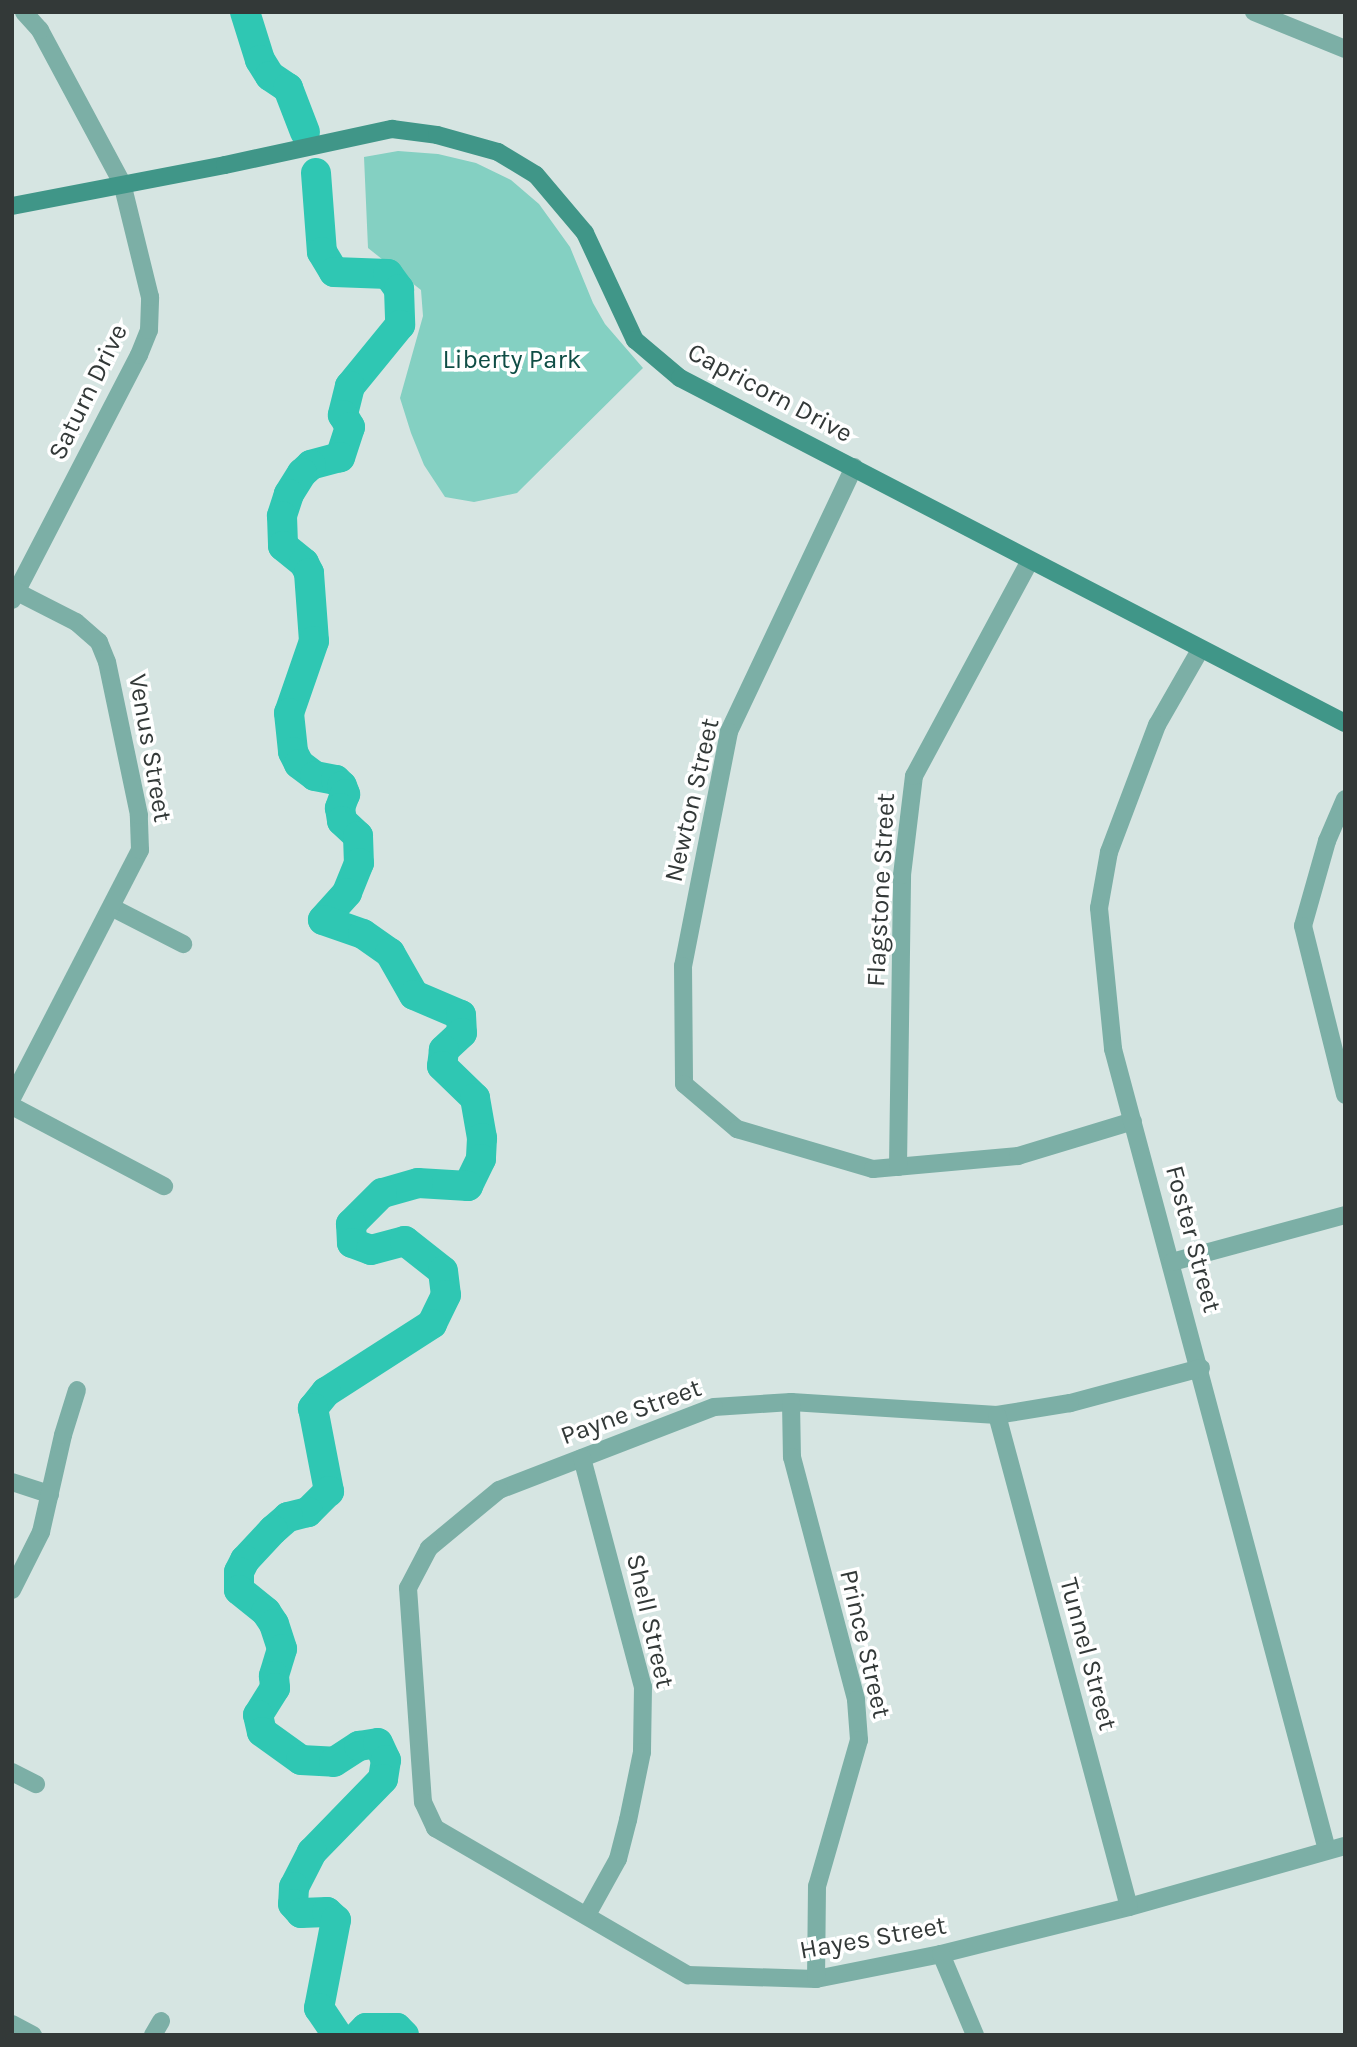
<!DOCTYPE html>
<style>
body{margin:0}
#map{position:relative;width:1357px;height:2047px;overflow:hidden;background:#d6e5e2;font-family:Karla,sans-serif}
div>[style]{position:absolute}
.green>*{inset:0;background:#84d0c2}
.river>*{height:30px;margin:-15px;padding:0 15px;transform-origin:15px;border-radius:15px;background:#2fc7b3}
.street>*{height:18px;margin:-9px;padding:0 9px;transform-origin:9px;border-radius:9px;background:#7cafa6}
.secondary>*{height:18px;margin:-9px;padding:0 9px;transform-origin:9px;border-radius:9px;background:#409688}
span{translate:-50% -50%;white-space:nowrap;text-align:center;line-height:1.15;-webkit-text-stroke:7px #fff;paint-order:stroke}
.park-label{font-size:26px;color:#0f4d45}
.street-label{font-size:26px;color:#333938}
.frame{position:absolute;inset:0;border:14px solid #333938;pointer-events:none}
</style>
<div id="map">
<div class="green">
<i style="clip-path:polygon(398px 151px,438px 154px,476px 163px,511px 180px,539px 204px,570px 247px,593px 303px,605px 324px,643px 368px,517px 493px,474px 502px,445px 497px,424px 465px,411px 433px,400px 398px,423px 316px,421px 290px,368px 248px,364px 157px)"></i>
</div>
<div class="river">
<i style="left:245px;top:12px;width:50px;rotate:72.6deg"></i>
<i style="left:260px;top:60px;width:19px;rotate:58deg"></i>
<i style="left:270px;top:76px;width:22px;rotate:34deg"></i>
<i style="left:288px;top:88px;width:47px;rotate:68.9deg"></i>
<i style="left:316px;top:173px;width:79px;rotate:85.7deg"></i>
<i style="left:322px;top:252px;width:23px;rotate:59deg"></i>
<i style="left:334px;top:272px;width:54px;rotate:2.1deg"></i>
<i style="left:388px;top:274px;width:19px;rotate:54deg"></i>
<i style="left:399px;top:289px;width:36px;rotate:88deg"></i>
<i style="left:400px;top:325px;width:79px;rotate:129.3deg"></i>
<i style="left:350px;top:386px;width:30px;rotate:104deg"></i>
<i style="left:343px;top:415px;width:14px;rotate:60deg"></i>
<i style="left:350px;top:427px;width:32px;rotate:108deg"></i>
<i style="left:340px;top:457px;width:30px;rotate:165deg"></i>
<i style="left:311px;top:465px;width:12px;rotate:138deg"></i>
<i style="left:302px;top:473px;width:25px;rotate:122deg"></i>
<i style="left:289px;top:494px;width:23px;rotate:108deg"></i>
<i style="left:282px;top:516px;width:30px;rotate:88deg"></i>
<i style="left:283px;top:546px;width:27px;rotate:39deg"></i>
<i style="left:304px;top:563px;width:11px;rotate:63deg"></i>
<i style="left:309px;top:573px;width:68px;rotate:85.8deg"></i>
<i style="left:314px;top:641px;width:76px;rotate:109.1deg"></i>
<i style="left:289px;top:713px;width:39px;rotate:84deg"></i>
<i style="left:293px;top:752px;width:13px;rotate:63deg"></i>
<i style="left:299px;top:764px;width:20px;rotate:37deg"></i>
<i style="left:315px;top:776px;width:21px;rotate:11deg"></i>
<i style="left:336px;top:780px;width:8px;rotate:45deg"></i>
<i style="left:342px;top:786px;width:9px;rotate:69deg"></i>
<i style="left:345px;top:794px;width:15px;rotate:110deg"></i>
<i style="left:340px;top:808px;width:13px;rotate:81deg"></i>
<i style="left:342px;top:821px;width:22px;rotate:43deg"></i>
<i style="left:358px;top:836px;width:27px;rotate:88deg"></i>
<i style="left:359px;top:863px;width:32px;rotate:112deg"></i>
<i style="left:347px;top:893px;width:36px;rotate:132deg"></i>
<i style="left:323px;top:920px;width:42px;rotate:19.3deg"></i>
<i style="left:363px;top:934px;width:33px;rotate:35deg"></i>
<i style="left:390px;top:953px;width:48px;rotate:60.3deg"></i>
<i style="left:414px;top:995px;width:51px;rotate:23.1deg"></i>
<i style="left:461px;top:1015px;width:18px;rotate:87deg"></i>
<i style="left:462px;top:1033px;width:25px;rotate:137deg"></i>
<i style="left:444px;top:1050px;width:16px;rotate:97deg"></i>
<i style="left:442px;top:1066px;width:46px;rotate:44.1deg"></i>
<i style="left:475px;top:1098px;width:41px;rotate:80.1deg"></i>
<i style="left:482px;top:1138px;width:21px;rotate:93deg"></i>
<i style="left:481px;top:1159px;width:30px;rotate:116deg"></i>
<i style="left:468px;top:1186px;width:50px;rotate:-176.6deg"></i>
<i style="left:418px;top:1183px;width:37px;rotate:164deg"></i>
<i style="left:382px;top:1193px;width:44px;rotate:135deg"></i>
<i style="left:351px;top:1224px;width:19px;rotate:87deg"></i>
<i style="left:352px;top:1243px;width:20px;rotate:20deg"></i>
<i style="left:371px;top:1250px;width:35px;rotate:-15deg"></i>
<i style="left:405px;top:1241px;width:48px;rotate:38.3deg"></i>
<i style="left:443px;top:1271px;width:24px;rotate:83deg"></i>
<i style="left:446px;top:1295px;width:32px;rotate:116deg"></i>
<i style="left:432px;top:1324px;width:126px;rotate:147.3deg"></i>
<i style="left:326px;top:1392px;width:21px;rotate:129deg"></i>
<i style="left:313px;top:1408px;width:85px;rotate:79.1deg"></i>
<i style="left:329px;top:1491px;width:30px;rotate:135deg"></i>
<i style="left:308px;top:1512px;width:21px;rotate:166deg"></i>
<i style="left:288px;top:1517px;width:20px;rotate:139deg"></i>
<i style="left:273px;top:1530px;width:41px;rotate:133deg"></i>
<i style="left:245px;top:1560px;width:13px;rotate:117deg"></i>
<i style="left:239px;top:1572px;width:18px;rotate:90deg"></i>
<i style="left:239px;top:1590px;width:35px;rotate:39deg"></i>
<i style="left:266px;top:1612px;width:14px;rotate:56deg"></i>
<i style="left:274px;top:1624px;width:26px;rotate:72deg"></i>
<i style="left:282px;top:1649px;width:28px;rotate:107deg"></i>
<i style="left:274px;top:1676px;width:12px;rotate:85deg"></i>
<i style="left:275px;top:1688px;width:32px;rotate:122deg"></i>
<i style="left:258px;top:1715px;width:17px;rotate:77deg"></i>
<i style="left:262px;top:1732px;width:48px;rotate:35.7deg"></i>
<i style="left:301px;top:1760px;width:33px;rotate:3deg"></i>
<i style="left:334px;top:1762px;width:30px;rotate:-33deg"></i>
<i style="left:359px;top:1746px;width:19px;rotate:-9deg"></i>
<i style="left:378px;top:1743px;width:19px;rotate:65deg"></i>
<i style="left:386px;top:1760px;width:19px;rotate:99deg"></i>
<i style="left:383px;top:1779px;width:102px;rotate:134.2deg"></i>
<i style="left:312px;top:1852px;width:39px;rotate:117deg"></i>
<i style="left:294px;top:1887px;width:17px;rotate:93deg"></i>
<i style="left:293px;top:1904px;width:12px;rotate:48deg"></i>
<i style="left:301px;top:1913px;width:26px;rotate:-2deg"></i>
<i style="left:327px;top:1912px;width:12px;rotate:42deg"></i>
<i style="left:336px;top:1920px;width:90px;rotate:100.9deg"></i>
<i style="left:319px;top:2008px;width:32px;rotate:56deg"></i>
<i style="left:359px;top:2035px;width:10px;rotate:-45deg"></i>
<i style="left:366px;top:2028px;width:31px"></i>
<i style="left:397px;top:2028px;width:10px;rotate:45deg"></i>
</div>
<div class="street">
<i style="left:1254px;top:12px;width:98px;rotate:22.1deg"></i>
<i style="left:854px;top:467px;width:293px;rotate:115.3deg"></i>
<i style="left:729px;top:732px;width:238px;rotate:101.1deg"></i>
<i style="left:683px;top:966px;width:118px;rotate:89.5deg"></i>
<i style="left:684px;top:1084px;width:70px;rotate:40.3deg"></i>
<i style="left:737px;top:1129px;width:142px;rotate:16.4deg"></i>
<i style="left:873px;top:1169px;width:146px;rotate:-5.1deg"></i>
<i style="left:1018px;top:1156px;width:120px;rotate:-16.9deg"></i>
<i style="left:12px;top:600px;width:276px;rotate:-62.6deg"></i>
<i style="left:139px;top:355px;width:27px;rotate:-68deg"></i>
<i style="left:149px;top:330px;width:33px;rotate:-88deg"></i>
<i style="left:150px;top:297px;width:117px;rotate:-103.8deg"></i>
<i style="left:122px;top:183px;width:174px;rotate:-118.2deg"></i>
<i style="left:40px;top:30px;width:24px;rotate:-132deg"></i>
<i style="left:1200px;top:650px;width:86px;rotate:119.8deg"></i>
<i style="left:1157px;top:725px;width:136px;rotate:110.7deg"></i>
<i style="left:1109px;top:852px;width:57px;rotate:100.1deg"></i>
<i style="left:1099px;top:908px;width:142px;rotate:84.3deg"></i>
<i style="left:1113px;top:1049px;width:829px;rotate:75.04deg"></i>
<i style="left:1345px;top:799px;width:46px;rotate:113.2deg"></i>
<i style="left:1327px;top:841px;width:88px;rotate:105.8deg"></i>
<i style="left:1303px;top:926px;width:174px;rotate:76deg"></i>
<i style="left:113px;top:908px;width:79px;rotate:27.2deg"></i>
<i style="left:12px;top:1098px;width:279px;rotate:-62.7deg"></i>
<i style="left:140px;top:850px;width:35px;rotate:-92deg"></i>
<i style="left:139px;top:815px;width:156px;rotate:-101.8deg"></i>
<i style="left:107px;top:662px;width:22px;rotate:-112deg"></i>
<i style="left:99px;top:642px;width:30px;rotate:-139deg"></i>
<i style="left:76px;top:622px;width:66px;rotate:-153deg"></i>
<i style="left:12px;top:1106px;width:172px;rotate:27.8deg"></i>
<i style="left:898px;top:1167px;width:292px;rotate:-89.2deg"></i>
<i style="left:902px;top:875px;width:100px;rotate:-83.1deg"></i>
<i style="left:914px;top:776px;width:244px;rotate:-61.7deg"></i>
<i style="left:1172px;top:1262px;width:179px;rotate:-15.2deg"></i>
<i style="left:1201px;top:1368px;width:136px;rotate:165deg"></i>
<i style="left:1070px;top:1403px;width:74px;rotate:170.7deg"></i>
<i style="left:997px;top:1415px;width:206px;rotate:-176.4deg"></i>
<i style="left:791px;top:1402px;width:77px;rotate:176.3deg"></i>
<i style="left:714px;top:1407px;width:230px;rotate:158.9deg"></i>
<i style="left:499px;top:1490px;width:91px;rotate:140.4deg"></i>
<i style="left:429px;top:1548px;width:45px;rotate:117.7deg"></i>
<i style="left:408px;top:1588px;width:215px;rotate:86deg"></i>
<i style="left:423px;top:1802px;width:29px;rotate:65deg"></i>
<i style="left:435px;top:1828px;width:293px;rotate:30.2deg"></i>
<i style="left:688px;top:1975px;width:128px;rotate:1.8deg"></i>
<i style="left:816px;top:1979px;width:127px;rotate:-11.3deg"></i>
<i style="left:941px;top:1954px;width:194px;rotate:-14deg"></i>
<i style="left:1129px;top:1907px;width:224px;rotate:-15.8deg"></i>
<i style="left:791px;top:1402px;width:55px;rotate:89deg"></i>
<i style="left:792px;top:1457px;width:251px;rotate:75.2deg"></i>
<i style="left:856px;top:1700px;width:40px;rotate:85.7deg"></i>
<i style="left:859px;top:1740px;width:152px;rotate:106deg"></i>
<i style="left:817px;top:1886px;width:93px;rotate:90.6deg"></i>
<i style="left:997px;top:1415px;width:509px;rotate:74.98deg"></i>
<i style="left:582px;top:1458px;width:237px;rotate:75.1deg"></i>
<i style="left:643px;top:1687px;width:65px;rotate:90.9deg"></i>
<i style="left:642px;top:1752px;width:69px;rotate:101.6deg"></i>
<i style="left:628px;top:1820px;width:40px;rotate:104.4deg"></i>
<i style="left:618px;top:1859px;width:64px;rotate:119deg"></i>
<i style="left:12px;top:1482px;width:40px;rotate:18deg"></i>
<i style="left:12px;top:1590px;width:65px;rotate:-63.4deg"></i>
<i style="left:41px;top:1532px;width:99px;rotate:-77.2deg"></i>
<i style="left:63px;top:1435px;width:47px;rotate:-72.7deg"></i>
<i style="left:12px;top:1772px;width:27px;rotate:27deg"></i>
<i style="left:941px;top:1954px;width:88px;rotate:67.2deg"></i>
<i style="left:12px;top:2024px;width:24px;rotate:28deg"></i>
<i style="left:153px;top:2035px;width:16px;rotate:-60deg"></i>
</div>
<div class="secondary">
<i style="left:12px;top:206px;width:217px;rotate:-10.9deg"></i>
<i style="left:225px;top:165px;width:171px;rotate:-12.2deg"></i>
<i style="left:392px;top:129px;width:45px;rotate:7.6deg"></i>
<i style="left:437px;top:135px;width:63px;rotate:15.6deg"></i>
<i style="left:498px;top:152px;width:44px;rotate:31.2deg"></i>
<i style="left:536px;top:175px;width:76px;rotate:49.8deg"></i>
<i style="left:585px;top:233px;width:118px;rotate:65deg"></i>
<i style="left:635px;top:340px;width:59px;rotate:40.2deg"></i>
<i style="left:680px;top:378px;width:749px;rotate:27.42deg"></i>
</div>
<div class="park-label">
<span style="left:512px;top:360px">Liberty Park</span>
</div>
<div class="street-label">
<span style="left:88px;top:392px;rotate:-64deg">Saturn Drive</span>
<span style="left:770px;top:393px;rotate:28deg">Capricorn Drive</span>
<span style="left:150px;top:748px;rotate:80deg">Venus Street</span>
<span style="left:692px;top:800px;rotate:-77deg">Newton Street</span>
<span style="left:881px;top:890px;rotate:-87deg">Flagstone Street</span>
<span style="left:1193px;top:1239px;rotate:75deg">Foster Street</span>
<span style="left:631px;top:1412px;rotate:-20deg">Payne Street</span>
<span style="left:650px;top:1621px;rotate:77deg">Shell Street</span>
<span style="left:865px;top:1644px;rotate:77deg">Prince Street</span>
<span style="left:1088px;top:1654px;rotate:75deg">Tunnel Street</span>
<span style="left:873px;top:1938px;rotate:-10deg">Hayes Street</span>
</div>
<div class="frame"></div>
</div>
